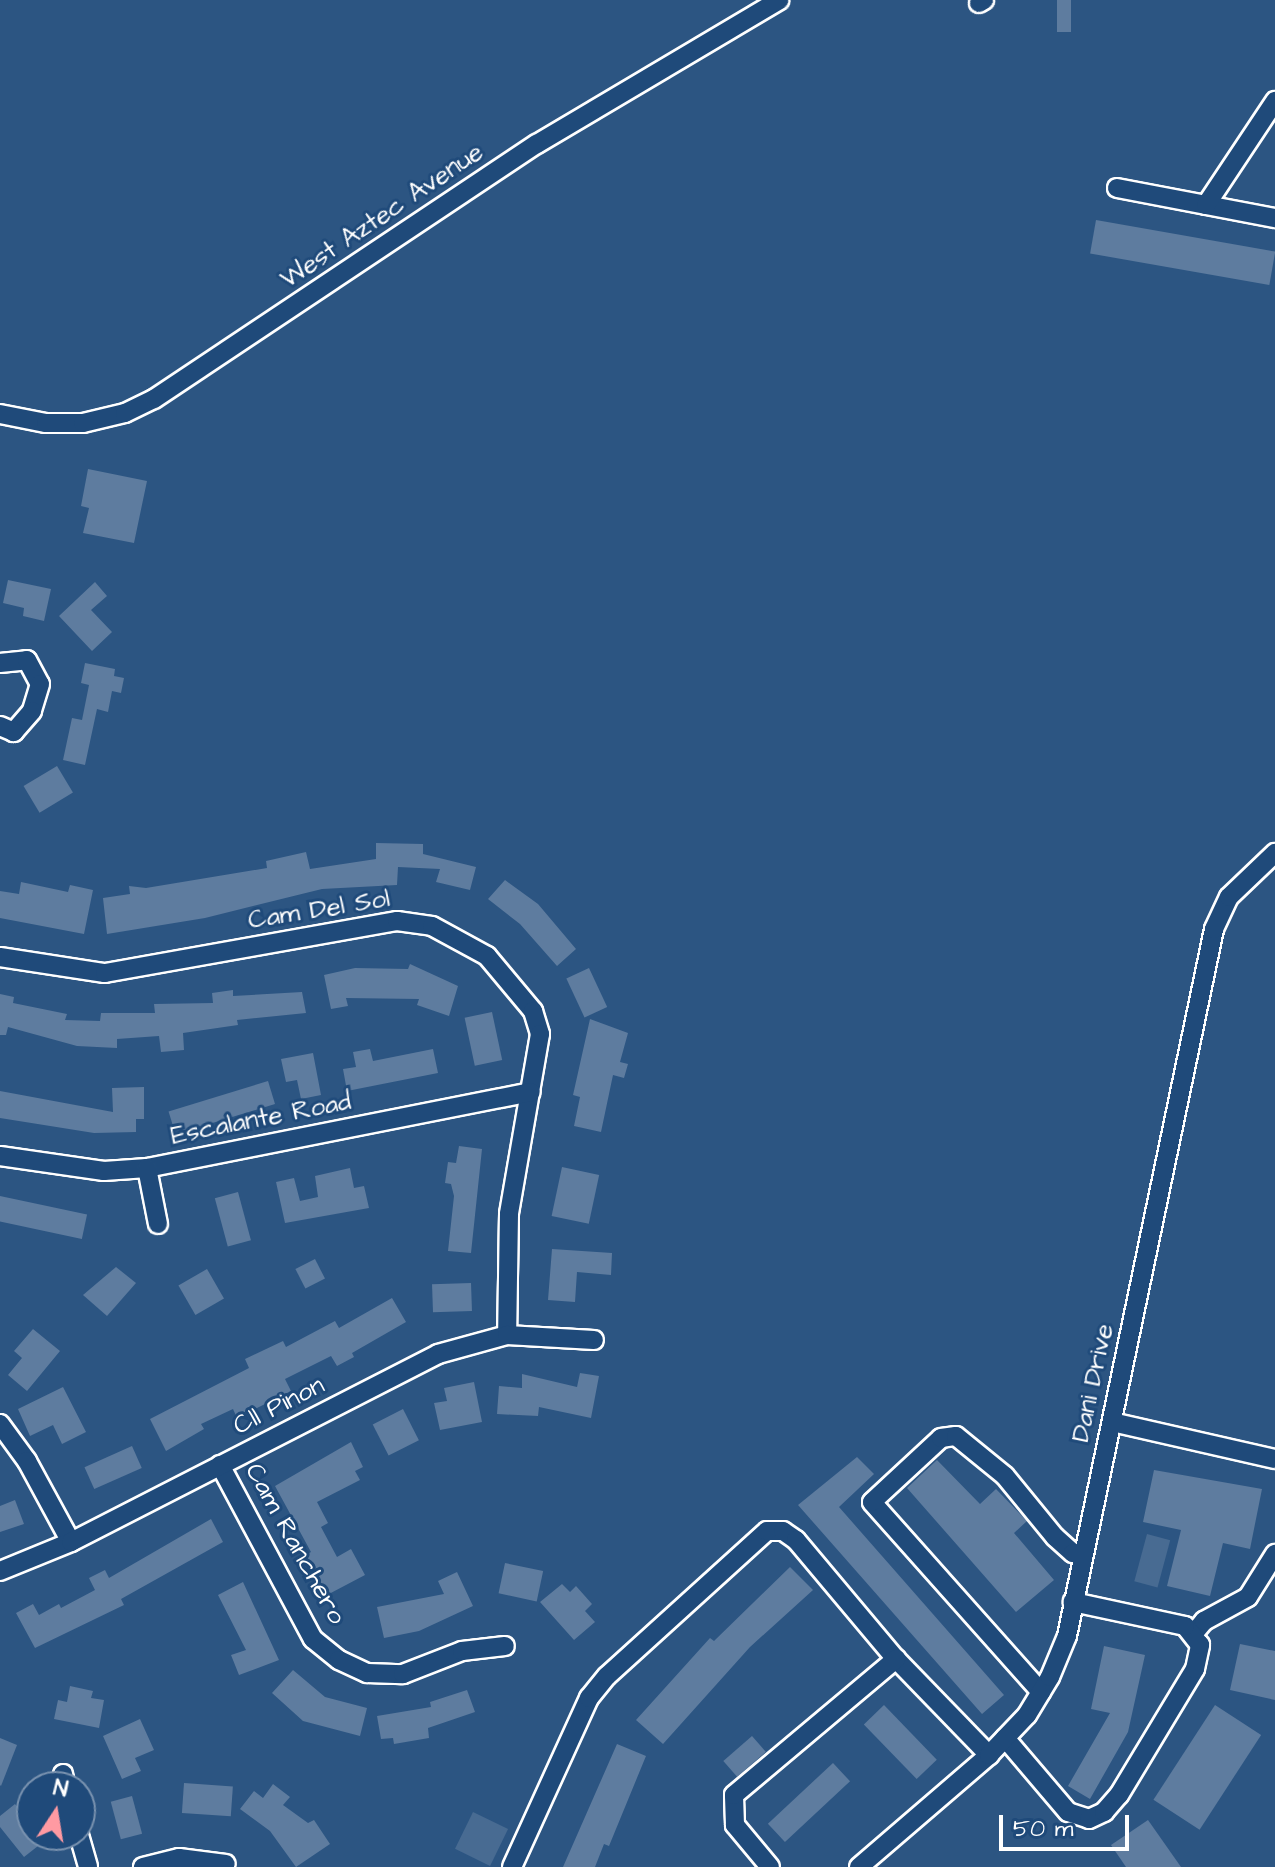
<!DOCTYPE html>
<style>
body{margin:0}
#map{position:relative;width:1275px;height:1867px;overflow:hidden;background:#2c5582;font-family:"Architects Daughter",sans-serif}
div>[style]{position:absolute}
.green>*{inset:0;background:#486b92;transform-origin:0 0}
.building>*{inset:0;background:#5e7c9f;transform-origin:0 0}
.roads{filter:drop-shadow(2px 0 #fff) drop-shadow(-2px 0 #fff) drop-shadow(0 2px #fff) drop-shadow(0 -2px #fff)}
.minor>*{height:18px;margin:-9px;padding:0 9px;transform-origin:9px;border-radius:9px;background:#1f4a7a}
span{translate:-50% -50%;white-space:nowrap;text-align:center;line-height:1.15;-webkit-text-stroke:6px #1f4a7a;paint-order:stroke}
.street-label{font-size:26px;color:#fff}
.north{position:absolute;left:16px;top:1771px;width:80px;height:80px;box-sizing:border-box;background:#1f4a7a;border:2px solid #7992af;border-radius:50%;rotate:12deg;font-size:22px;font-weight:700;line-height:32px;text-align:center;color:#fff}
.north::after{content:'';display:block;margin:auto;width:28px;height:36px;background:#ff9aa2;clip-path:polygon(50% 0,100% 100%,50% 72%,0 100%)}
.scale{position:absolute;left:999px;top:1815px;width:130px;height:36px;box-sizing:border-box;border:4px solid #fff;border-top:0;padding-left:10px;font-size:24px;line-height:28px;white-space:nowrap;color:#fff;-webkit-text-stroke:6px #1f4a7a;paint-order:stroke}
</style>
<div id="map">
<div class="green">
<i style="left:1147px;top:1534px;width:24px;height:49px;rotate:15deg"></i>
<i style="left:473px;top:1812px;width:39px;height:41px;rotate:26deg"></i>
</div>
<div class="building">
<i style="left:1057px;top:0;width:14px;height:32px"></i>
<i style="left:1096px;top:220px;width:182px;height:34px;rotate:10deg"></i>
<i style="clip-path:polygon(88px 469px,147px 481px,134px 543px,83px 533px,89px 508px,81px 506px)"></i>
<i style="clip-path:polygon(8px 580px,51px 589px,44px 621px,23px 616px,24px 608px,3px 603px)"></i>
<i style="clip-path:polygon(95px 582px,107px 596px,91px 610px,112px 632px,92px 651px,59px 616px)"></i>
<i style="clip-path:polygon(85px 663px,115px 669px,114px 676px,124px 678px,121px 693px,112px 691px,108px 712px,97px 709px,85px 765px,63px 760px,72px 718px,82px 720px,89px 685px,81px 683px)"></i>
<i style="left:57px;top:766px;width:31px;height:39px;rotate:59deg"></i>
<i style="clip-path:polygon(376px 843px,423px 844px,423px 854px,476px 867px,470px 890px,436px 882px,440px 869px,398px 867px,397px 885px,322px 889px,205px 918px,107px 934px,103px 898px,130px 894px,129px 886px,146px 888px,267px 868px,266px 861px,306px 852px,310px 869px,376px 859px)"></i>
<i style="clip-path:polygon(505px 880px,538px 904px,576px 949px,557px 966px,520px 924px,488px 899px)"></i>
<i style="clip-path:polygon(21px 882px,68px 892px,70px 885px,93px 890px,84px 934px,0 918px,0 891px,19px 894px)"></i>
<i style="clip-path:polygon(410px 964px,458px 986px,449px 1016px,417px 1005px,419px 999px,346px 998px,348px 1006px,331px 1009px,324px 975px,355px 968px,408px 969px)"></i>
<i style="left:589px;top:968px;width:43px;height:25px;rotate:65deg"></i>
<i style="clip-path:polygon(233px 990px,233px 996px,302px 992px,306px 1013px,237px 1020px,238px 1025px,183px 1033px,184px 1050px,161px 1052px,159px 1036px,117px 1039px,117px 1048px,77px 1046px,8px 1027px,6px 1035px,0 1035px,0 994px,14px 997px,13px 1003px,67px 1014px,65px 1020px,100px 1021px,101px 1013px,155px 1013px,154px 1004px,213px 1003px,212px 993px)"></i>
<i style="left:492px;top:1012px;width:49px;height:28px;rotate:78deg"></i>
<i style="clip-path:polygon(590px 1019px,628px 1033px,620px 1062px,628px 1064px,624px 1078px,613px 1075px,601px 1132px,574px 1126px,580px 1097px,573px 1095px)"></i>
<i style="clip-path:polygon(370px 1049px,373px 1061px,433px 1049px,438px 1073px,347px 1091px,343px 1069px,356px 1067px,353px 1052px)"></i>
<i style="clip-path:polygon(313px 1053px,321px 1095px,301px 1099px,297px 1080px,286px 1082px,281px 1059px)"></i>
<i style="left:268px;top:1081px;width:24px;height:104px;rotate:73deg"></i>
<i style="clip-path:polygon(144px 1087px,144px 1119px,136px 1119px,136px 1132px,94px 1133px,0 1118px,0 1091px,113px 1112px,112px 1088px)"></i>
<i style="clip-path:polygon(459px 1146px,482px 1149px,471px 1253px,448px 1251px,454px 1196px,451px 1184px,445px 1183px,448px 1162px,456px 1163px)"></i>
<i style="left:562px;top:1167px;width:38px;height:50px;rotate:12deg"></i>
<i style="clip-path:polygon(350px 1168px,354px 1188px,364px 1186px,369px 1208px,285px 1223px,276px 1182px,294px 1178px,300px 1201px,318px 1197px,315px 1176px)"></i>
<i style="left:238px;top:1192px;width:50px;height:24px;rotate:75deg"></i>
<i style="left:0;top:1196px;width:89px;height:25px;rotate:12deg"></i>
<i style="clip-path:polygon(552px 1249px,612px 1253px,611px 1275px,577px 1272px,575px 1302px,548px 1300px)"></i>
<i style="left:315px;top:1259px;width:22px;height:22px;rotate:63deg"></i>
<i style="clip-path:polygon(116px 1267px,136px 1283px,107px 1316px,83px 1295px)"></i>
<i style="left:207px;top:1269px;width:34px;height:33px;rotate:60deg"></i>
<i style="left:471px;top:1283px;width:28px;height:39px;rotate:88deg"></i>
<i style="clip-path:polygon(392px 1298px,406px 1322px,352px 1353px,354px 1357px,337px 1366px,331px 1356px,285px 1379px,291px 1391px,237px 1418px,233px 1409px,201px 1424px,204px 1429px,166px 1451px,150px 1419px,249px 1368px,245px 1359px,283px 1341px,286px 1347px,335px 1321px,339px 1328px)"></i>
<i style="clip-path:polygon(33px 1329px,60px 1351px,27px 1391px,8px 1375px,22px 1358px,14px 1351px)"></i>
<i style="clip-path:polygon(580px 1373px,599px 1376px,591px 1418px,539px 1407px,538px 1416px,497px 1414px,499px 1386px,522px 1388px,522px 1374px,577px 1387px)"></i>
<i style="clip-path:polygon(474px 1382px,482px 1422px,440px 1430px,434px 1403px,447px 1401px,444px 1388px)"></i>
<i style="clip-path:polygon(63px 1387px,86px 1432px,62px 1444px,53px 1425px,30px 1436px,18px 1409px)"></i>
<i style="left:403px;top:1409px;width:35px;height:34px;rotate:63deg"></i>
<i style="clip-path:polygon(351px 1442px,363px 1467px,355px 1471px,360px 1480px,317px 1502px,328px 1523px,321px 1527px,337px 1557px,351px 1549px,365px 1575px,327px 1595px,306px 1555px,311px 1552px,275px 1486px)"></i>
<i style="left:132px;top:1446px;width:24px;height:52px;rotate:66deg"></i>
<i style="clip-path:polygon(857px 1457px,874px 1474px,839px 1507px,1004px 1695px,982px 1714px,798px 1505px)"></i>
<i style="clip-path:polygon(937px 1460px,980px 1504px,996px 1489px,1027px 1521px,1014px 1533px,1054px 1580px,1016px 1612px,907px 1488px)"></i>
<i style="clip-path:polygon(1154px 1470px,1262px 1489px,1250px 1549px,1223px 1543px,1210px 1596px,1167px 1586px,1181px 1530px,1143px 1522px)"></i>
<i style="clip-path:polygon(15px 1500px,24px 1524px,0 1532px,0 1506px)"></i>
<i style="clip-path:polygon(211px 1519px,223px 1542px,121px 1599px,124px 1605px,35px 1648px,16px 1613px,33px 1604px,39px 1615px,59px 1604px,61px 1608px,95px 1590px,89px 1578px,105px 1570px,109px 1578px)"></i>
<i style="left:505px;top:1563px;width:39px;height:31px;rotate:12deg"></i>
<i style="clip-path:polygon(790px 1567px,813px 1590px,750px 1647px,663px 1744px,636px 1720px,710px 1638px,714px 1641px)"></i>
<i style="clip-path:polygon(457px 1572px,473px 1606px,419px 1631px,384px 1638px,377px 1607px,444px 1594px,438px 1581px)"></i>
<i style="clip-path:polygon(243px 1582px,279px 1660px,239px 1675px,231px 1655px,246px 1650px,218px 1595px)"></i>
<i style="clip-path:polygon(562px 1584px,570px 1592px,576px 1586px,592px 1604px,585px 1611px,595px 1622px,574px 1640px,540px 1602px)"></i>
<i style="clip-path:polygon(1240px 1644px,1275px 1651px,1275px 1700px,1230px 1690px)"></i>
<i style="clip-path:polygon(1104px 1646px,1145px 1655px,1128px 1732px,1090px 1799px,1068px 1786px,1110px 1713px,1091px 1709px)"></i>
<i style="clip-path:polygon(293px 1670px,325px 1697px,367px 1708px,360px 1736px,303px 1721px,272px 1693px)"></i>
<i style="clip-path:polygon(70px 1686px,93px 1691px,91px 1698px,104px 1700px,99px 1728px,54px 1719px,58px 1700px,67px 1702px)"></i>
<i style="clip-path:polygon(467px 1690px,475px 1712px,428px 1728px,429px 1738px,394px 1744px,393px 1738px,381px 1739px,377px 1716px,431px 1707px,430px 1702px)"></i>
<i style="left:884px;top:1705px;width:76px;height:28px;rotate:46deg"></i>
<i style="left:1215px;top:1705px;width:55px;height:113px;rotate:33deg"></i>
<i style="clip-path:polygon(140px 1719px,154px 1750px,135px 1758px,141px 1771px,122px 1779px,103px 1736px)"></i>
<i style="left:752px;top:1736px;width:21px;height:38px;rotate:49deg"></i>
<i style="clip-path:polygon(0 1738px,17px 1745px,1px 1786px,0 1785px)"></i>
<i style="clip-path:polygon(617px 1744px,646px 1756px,609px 1846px,604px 1844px,595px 1867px,563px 1867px)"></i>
<i style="left:833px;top:1763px;width:25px;height:89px;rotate:47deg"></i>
<i style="left:184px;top:1783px;width:49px;height:30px;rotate:4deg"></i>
<i style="clip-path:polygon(273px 1784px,290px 1797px,283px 1805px,308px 1823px,314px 1820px,330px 1844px,296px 1867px,270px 1831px,240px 1809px,254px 1791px,263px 1798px)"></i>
<i style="left:132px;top:1796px;width:39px;height:22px;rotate:75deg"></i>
<i style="clip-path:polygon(15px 1804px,32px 1825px,32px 1835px,52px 1835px,24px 1857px,0 1827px,0 1816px)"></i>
<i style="clip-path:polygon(1148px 1820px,1181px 1867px,1126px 1867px,1111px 1845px)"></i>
</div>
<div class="roads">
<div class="minor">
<i style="left:979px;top:3px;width:6px;rotate:-31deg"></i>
<i style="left:1117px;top:188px;width:161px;rotate:10.8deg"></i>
<i style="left:1206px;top:205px;width:125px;rotate:-56.4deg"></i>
<i style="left:0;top:414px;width:47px;rotate:11.1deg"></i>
<i style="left:46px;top:423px;width:37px"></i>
<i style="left:83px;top:423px;width:43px;rotate:-13.4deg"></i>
<i style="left:125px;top:413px;width:32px;rotate:-26deg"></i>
<i style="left:154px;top:399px;width:460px;rotate:-33.7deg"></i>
<i style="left:537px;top:144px;width:282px;rotate:-30.7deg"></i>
<i style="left:0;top:663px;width:27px;rotate:-6deg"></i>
<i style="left:27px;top:660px;width:27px;rotate:62deg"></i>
<i style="left:40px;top:684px;width:28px;rotate:107deg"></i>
<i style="left:32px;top:711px;width:28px;rotate:131deg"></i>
<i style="left:14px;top:732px;width:15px;rotate:-157deg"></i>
<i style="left:0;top:957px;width:106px;rotate:8.7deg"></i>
<i style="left:105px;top:973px;width:297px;rotate:-10.1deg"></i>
<i style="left:397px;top:921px;width:35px;rotate:8deg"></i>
<i style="left:432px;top:926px;width:63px;rotate:28.6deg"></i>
<i style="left:487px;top:956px;width:72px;rotate:50.1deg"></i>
<i style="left:533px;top:1011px;width:24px;rotate:73deg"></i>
<i style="left:540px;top:1034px;width:183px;rotate:99.8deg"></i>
<i style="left:509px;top:1214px;width:121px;rotate:90.9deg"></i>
<i style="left:0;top:1156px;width:105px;rotate:8.2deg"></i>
<i style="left:104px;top:1171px;width:43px;rotate:-4deg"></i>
<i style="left:147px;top:1168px;width:391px;rotate:-11.2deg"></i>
<i style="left:147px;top:1168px;width:57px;rotate:78.9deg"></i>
<i style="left:1112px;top:1422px;width:167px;rotate:12.8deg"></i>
<i style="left:0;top:1424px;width:46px;rotate:53.9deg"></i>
<i style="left:27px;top:1461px;width:92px;rotate:61.5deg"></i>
<i style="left:220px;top:1465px;width:197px;rotate:61.9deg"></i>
<i style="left:313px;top:1639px;width:33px;rotate:39deg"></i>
<i style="left:339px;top:1660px;width:31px;rotate:25deg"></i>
<i style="left:367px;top:1673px;width:36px;rotate:2deg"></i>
<i style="left:403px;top:1674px;width:63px;rotate:-21.3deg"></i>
<i style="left:462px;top:1651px;width:43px;rotate:-6.6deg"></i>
<i style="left:0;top:1571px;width:77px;rotate:-22.2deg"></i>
<i style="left:71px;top:1542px;width:412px;rotate:-27.1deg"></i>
<i style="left:438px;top:1354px;width:72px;rotate:-15.4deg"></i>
<i style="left:507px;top:1335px;width:87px;rotate:3.3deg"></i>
<i style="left:1194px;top:1633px;width:16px;rotate:-50deg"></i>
<i style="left:1204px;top:1621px;width:50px;rotate:-28.6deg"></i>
<i style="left:1248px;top:1597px;width:51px;rotate:-57.9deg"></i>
<i style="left:1041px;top:1692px;width:254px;rotate:-131.7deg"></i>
<i style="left:872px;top:1502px;width:94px;rotate:-42.8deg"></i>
<i style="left:941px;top:1438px;width:15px;rotate:-8deg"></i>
<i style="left:956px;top:1436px;width:63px;rotate:39.2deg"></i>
<i style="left:1005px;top:1476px;width:79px;rotate:50.7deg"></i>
<i style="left:1055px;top:1537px;width:24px;rotate:42deg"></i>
<i style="left:1073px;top:1553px;width:11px;rotate:5deg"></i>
<i style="left:1005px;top:1738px;width:97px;rotate:49.6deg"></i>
<i style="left:1068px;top:1812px;width:22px;rotate:18deg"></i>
<i style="left:1089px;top:1819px;width:17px;rotate:-25deg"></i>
<i style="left:1104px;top:1812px;width:23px;rotate:-49deg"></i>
<i style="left:1119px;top:1795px;width:147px;rotate:-58.9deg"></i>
<i style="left:1195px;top:1669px;width:25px;rotate:-78deg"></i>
<i style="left:1200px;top:1645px;width:24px;rotate:-128deg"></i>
<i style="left:1185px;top:1626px;width:115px;rotate:-167.9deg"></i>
<i style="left:63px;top:1774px;width:13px;rotate:77deg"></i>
<i style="left:79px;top:1835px;width:33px;rotate:74deg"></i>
<i style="left:143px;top:1867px;width:37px;rotate:-14deg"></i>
<i style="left:179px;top:1858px;width:47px;rotate:7.3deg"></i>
<i style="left:512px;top:1867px;width:186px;rotate:-65.5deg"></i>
<i style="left:589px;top:1698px;width:28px;rotate:-51deg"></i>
<i style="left:607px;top:1676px;width:216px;rotate:-42.2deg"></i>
<i style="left:767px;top:1531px;width:16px"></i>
<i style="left:783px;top:1531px;width:16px;rotate:35deg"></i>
<i style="left:796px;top:1540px;width:155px;rotate:50deg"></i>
<i style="left:896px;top:1659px;width:134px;rotate:45.9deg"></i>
<i style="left:770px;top:1867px;width:55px;rotate:-129.8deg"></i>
<i style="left:735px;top:1825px;width:30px;rotate:-92deg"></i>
<i style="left:734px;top:1795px;width:212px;rotate:-40deg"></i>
<i style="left:859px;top:1867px;width:172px;rotate:-40.7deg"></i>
<i style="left:989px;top:1755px;width:55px;rotate:-46.5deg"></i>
<i style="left:1027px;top:1715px;width:44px;rotate:-58.8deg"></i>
<i style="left:1050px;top:1677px;width:44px;rotate:-67.5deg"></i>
<i style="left:1067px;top:1636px;width:722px;rotate:-78.25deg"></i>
<i style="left:1214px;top:929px;width:35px;rotate:-65deg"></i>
<i style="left:1229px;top:897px;width:64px;rotate:-43.7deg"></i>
</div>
</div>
<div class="street-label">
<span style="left:382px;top:216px;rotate:-34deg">West Aztec Avenue</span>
<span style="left:319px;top:910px;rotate:-9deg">Cam Del Sol</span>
<span style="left:261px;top:1119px;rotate:-11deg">Escalante Road</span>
<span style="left:1093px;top:1383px;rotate:-78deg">Dani Drive</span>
<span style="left:279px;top:1406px;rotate:-27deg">Cll Pinon</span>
<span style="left:295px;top:1544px;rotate:61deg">Cam Ranchero</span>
</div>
<div class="north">N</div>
<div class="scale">50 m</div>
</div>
